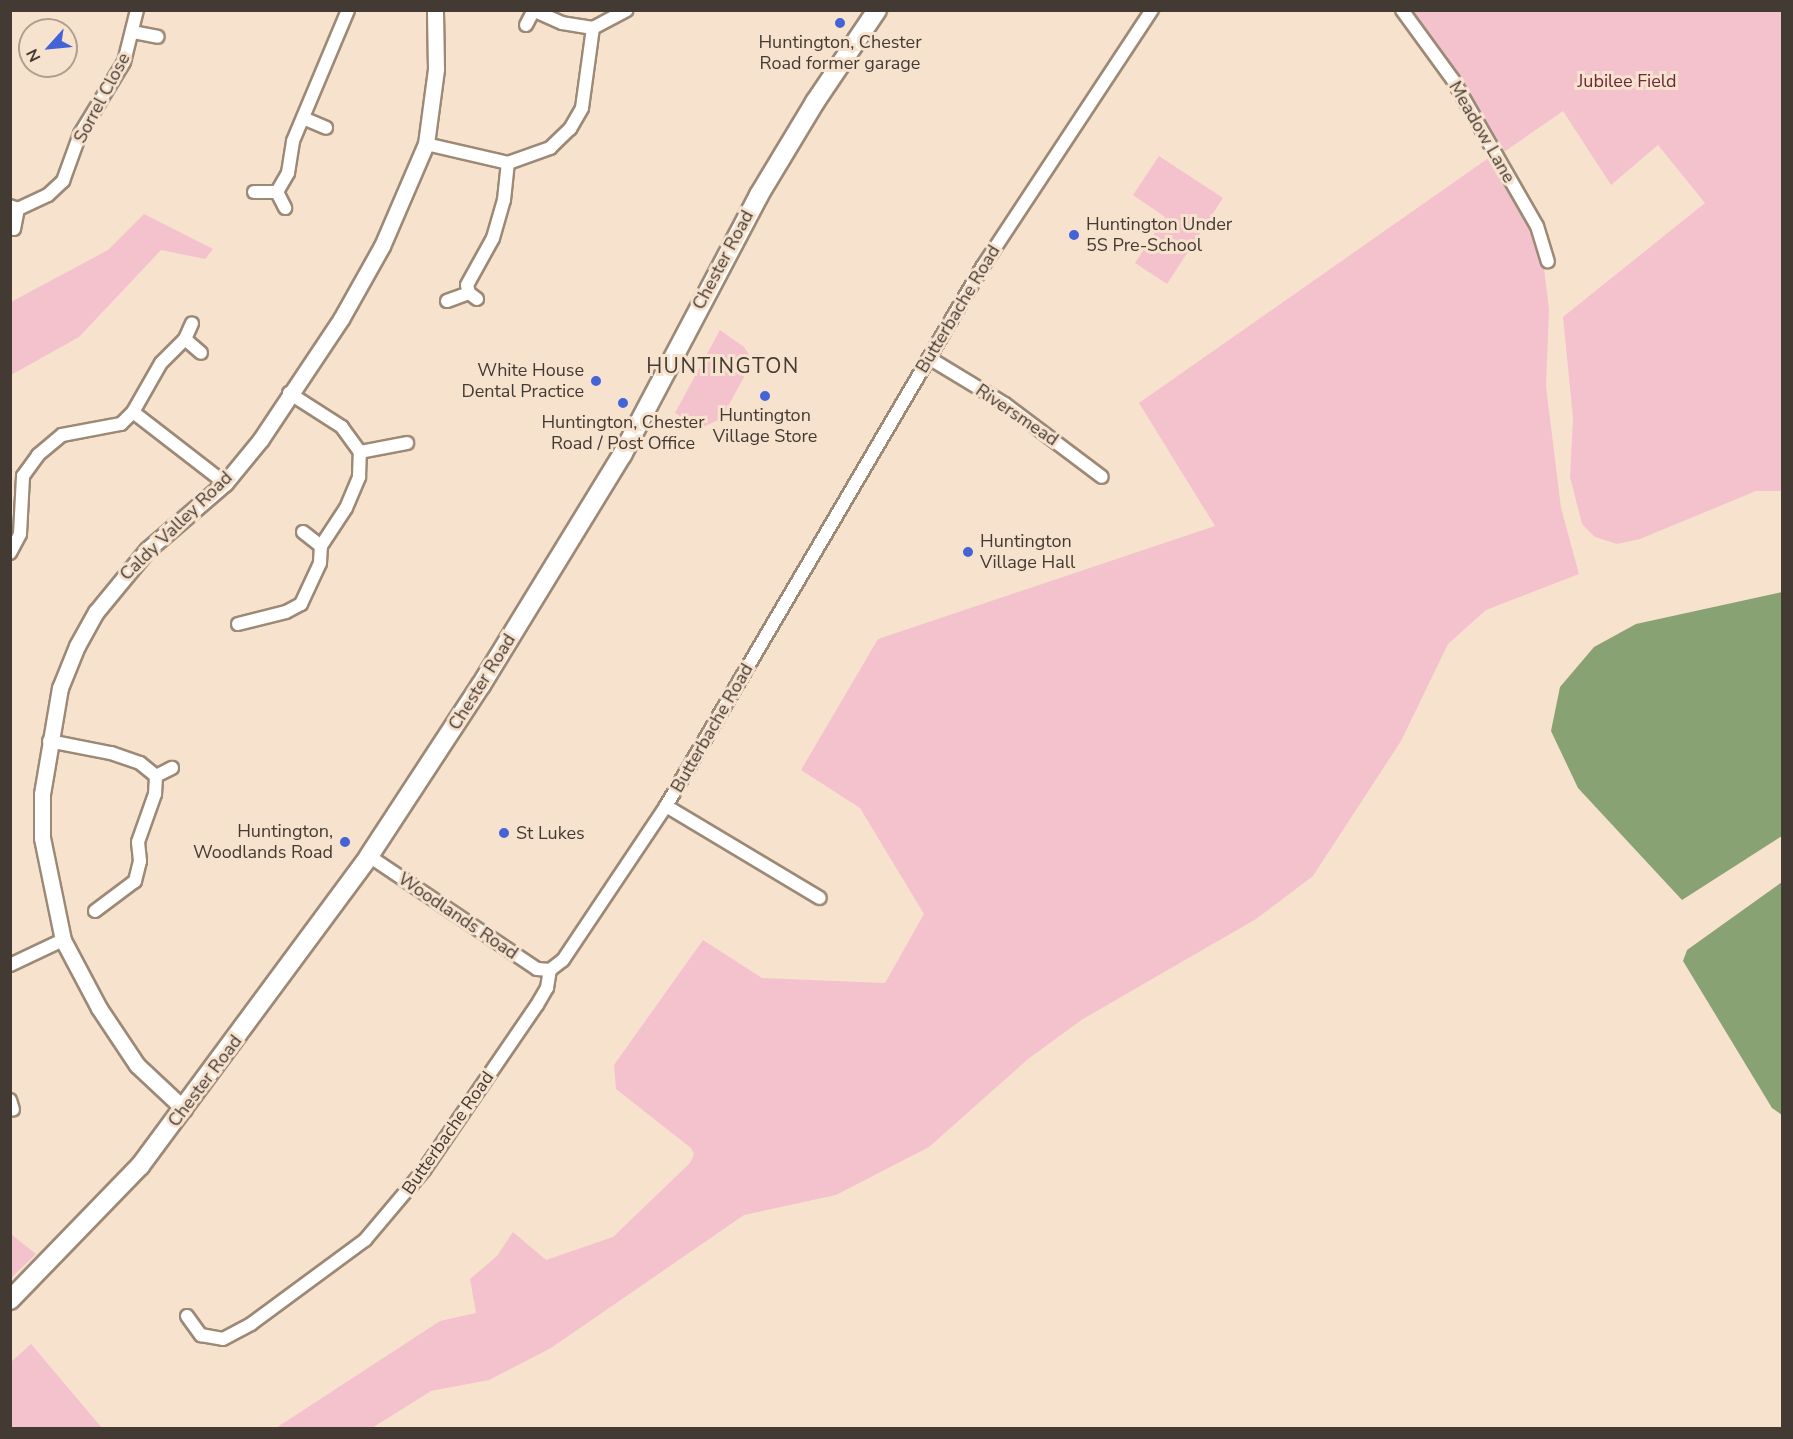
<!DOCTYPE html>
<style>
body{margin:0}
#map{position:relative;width:1793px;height:1439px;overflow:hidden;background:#f7e2ce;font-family:"Nunito Sans",sans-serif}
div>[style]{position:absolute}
.green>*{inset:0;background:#f4c2cd}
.water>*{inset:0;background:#89a273}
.roads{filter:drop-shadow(2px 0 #9c8976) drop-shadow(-2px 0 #9c8976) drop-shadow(0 2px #9c8976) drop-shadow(0 -2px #9c8976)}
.minor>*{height:12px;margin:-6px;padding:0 6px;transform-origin:6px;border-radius:6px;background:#fff}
.tertiary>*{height:15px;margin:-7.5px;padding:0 7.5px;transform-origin:7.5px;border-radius:7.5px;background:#fff}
.secondary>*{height:18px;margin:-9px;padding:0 9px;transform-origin:9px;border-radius:9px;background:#fff}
.dots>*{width:16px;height:16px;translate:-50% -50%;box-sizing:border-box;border:3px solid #f7e2ce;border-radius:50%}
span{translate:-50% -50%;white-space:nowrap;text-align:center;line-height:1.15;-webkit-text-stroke:6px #f7e2ce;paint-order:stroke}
.poi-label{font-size:18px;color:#433b33}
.left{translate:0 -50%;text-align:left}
.right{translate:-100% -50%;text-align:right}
.park-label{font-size:18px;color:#6c273d}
.street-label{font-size:18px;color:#433b33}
.quarter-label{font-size:21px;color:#433b33;letter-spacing:1.5px}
.frame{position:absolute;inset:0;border:12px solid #433b33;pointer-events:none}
.north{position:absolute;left:18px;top:18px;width:60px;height:60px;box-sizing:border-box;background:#f7e2ce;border:2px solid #af9f90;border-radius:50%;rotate:243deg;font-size:16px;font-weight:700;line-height:24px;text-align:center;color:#433b33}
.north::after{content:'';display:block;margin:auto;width:21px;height:27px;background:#4463d6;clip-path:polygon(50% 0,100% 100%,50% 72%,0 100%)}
</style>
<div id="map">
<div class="green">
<i style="clip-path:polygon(1408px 11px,1782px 11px,1782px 491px,1756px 491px,1640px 539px,1617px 544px,1595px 537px,1582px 524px,1570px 477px,1573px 418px,1563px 317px,1705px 203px,1658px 145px,1611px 185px,1563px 111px,1501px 154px)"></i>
<i style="clip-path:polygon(1159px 156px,1223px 198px,1167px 284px,1135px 263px,1165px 217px,1133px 195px)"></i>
<i style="clip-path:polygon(1490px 157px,1533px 230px,1543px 260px,1549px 309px,1546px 386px,1561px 508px,1579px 574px,1486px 610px,1448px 644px,1401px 741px,1313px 876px,1256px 919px,1083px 1019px,1028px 1059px,929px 1147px,836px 1195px,744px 1215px,551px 1348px,489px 1380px,431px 1391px,372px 1428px,276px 1428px,440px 1321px,476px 1313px,470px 1279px,497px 1256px,513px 1232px,546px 1260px,613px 1237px,690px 1163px,694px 1154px,691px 1148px,616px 1089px,614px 1065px,703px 940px,762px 978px,885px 983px,924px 914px,860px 808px,801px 770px,878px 639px,1215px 526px,1139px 403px)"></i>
<i style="clip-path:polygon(144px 214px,213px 249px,205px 259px,161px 250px,79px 337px,11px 375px,11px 302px,108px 250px)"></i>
<i style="clip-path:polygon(720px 330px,744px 347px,750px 356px,749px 368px,721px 419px,700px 428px,675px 413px)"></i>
<i style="clip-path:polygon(11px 1234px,36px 1254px,11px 1278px)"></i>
<i style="clip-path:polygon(31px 1344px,102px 1428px,11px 1428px,11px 1362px)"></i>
</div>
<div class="water">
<i style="clip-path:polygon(1782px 592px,1782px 836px,1682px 900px,1578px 788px,1551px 731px,1560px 687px,1594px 647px,1636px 624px)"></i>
<i style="clip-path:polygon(1782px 882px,1782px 1115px,1772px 1108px,1683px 961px,1687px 950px)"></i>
</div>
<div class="roads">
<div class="minor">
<i style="left:1402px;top:10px;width:87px;rotate:53.9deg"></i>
<i style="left:1453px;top:80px;width:168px;rotate:60.1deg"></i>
<i style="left:1537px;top:226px;width:37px;rotate:73deg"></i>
<i style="left:526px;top:25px;width:15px;rotate:-62deg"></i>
<i style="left:593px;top:28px;width:38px;rotate:-28deg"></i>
<i style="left:133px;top:32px;width:25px;rotate:11deg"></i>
<i style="left:303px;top:118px;width:25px;rotate:23deg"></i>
<i style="left:426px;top:144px;width:84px;rotate:13deg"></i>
<i style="left:508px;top:163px;width:45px;rotate:-19.7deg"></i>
<i style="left:550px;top:148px;width:28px;rotate:-44deg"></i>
<i style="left:570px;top:129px;width:24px;rotate:-60deg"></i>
<i style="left:582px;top:108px;width:81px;rotate:-82.2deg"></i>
<i style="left:593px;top:28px;width:31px;rotate:-171deg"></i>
<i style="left:562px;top:23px;width:32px;rotate:-156deg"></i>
<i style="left:254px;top:192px;width:23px"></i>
<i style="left:277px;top:192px;width:22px;rotate:-60deg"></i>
<i style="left:288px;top:173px;width:32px;rotate:-81deg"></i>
<i style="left:293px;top:141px;width:142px;rotate:-67.2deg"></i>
<i style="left:277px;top:192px;width:18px;rotate:63deg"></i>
<i style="left:10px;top:206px;width:9px;rotate:21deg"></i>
<i style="left:18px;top:209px;width:33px;rotate:-25deg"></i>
<i style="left:48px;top:195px;width:21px;rotate:-43deg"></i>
<i style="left:63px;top:181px;width:50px;rotate:-70.1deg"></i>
<i style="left:80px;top:134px;width:84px;rotate:-58.6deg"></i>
<i style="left:124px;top:62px;width:54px;rotate:-76deg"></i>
<i style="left:14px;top:229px;width:20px;rotate:-79deg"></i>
<i style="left:477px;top:299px;width:10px;rotate:-143deg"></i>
<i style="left:469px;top:293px;width:8px;rotate:-104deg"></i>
<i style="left:467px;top:285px;width:54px;rotate:-61deg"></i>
<i style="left:493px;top:238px;width:40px;rotate:-74deg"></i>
<i style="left:504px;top:200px;width:37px;rotate:-84deg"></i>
<i style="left:447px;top:301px;width:23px;rotate:-20deg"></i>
<i style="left:185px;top:339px;width:17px;rotate:-66deg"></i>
<i style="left:929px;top:358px;width:89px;rotate:31.2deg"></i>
<i style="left:1005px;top:404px;width:121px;rotate:37deg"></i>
<i style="left:133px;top:412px;width:56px;rotate:-60.3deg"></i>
<i style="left:161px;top:363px;width:34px;rotate:-45deg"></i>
<i style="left:185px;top:339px;width:21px;rotate:41deg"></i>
<i style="left:360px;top:452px;width:48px;rotate:-10.8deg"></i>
<i style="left:303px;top:532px;width:23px;rotate:38deg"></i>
<i style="left:10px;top:553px;width:21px;rotate:-62deg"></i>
<i style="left:20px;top:534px;width:58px;rotate:-87deg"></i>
<i style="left:23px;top:476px;width:26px;rotate:-54deg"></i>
<i style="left:38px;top:455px;width:31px;rotate:-40deg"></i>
<i style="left:62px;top:435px;width:60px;rotate:-10.6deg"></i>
<i style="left:121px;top:424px;width:17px;rotate:-45deg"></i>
<i style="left:133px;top:412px;width:116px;rotate:37.7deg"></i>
<i style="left:238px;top:624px;width:49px;rotate:-14deg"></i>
<i style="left:286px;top:612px;width:17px;rotate:-28deg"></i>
<i style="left:301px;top:604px;width:45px;rotate:-65.1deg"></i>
<i style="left:320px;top:563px;width:17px;rotate:-87deg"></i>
<i style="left:321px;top:546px;width:45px;rotate:-56.7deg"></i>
<i style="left:346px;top:508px;width:34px;rotate:-67deg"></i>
<i style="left:359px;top:477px;width:25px;rotate:-88deg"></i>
<i style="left:360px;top:452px;width:31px;rotate:-126deg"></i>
<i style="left:342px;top:427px;width:63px;rotate:-147.3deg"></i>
<i style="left:49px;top:741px;width:63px;rotate:11deg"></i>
<i style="left:111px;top:753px;width:31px;rotate:19deg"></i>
<i style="left:140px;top:763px;width:21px;rotate:39deg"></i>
<i style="left:156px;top:776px;width:18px;rotate:93deg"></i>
<i style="left:155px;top:794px;width:51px;rotate:109.5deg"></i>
<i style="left:138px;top:842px;width:19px;rotate:84deg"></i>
<i style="left:140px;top:861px;width:21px;rotate:104deg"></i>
<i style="left:135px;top:881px;width:50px;rotate:143.1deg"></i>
<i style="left:156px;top:776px;width:18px;rotate:-27deg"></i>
<i style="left:666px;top:806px;width:179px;rotate:30.9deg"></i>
<i style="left:369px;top:856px;width:202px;rotate:33.9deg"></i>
<i style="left:537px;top:969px;width:13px;rotate:4deg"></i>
<i style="left:10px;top:965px;width:59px;rotate:-25.3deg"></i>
<i style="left:10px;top:1100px;width:10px;rotate:73deg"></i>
<i style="left:187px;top:1316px;width:24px;rotate:54deg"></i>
<i style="left:201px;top:1335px;width:22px;rotate:10deg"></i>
<i style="left:223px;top:1339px;width:32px;rotate:-28deg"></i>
<i style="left:251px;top:1324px;width:142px;rotate:-36.4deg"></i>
<i style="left:365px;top:1240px;width:92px;rotate:-49.9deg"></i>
<i style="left:424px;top:1170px;width:200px;rotate:-55.6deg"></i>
<i style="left:537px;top:1005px;width:20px;rotate:-60deg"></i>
<i style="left:547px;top:988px;width:18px;rotate:-81deg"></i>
<i style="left:550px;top:970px;width:16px;rotate:-38deg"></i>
<i style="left:563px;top:960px;width:185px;rotate:-56.2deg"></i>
<i style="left:666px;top:806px;width:626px;rotate:-59.59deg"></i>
<i style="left:983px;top:266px;width:307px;rotate:-56.6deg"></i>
</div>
<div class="tertiary">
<i style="left:184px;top:1109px;width:64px;rotate:-136.9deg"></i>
<i style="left:137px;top:1065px;width:69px;rotate:-123.7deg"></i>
<i style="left:99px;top:1008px;width:77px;rotate:-117.9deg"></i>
<i style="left:63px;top:940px;width:104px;rotate:-101.6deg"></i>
<i style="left:42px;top:838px;width:44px;rotate:-90deg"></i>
<i style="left:42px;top:794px;width:108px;rotate:-80.4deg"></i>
<i style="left:60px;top:688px;width:45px;rotate:-68deg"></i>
<i style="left:77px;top:646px;width:39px;rotate:-61deg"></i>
<i style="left:96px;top:612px;width:80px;rotate:-50.6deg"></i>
<i style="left:147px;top:550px;width:103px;rotate:-40.7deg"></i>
<i style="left:225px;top:483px;width:57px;rotate:-50.7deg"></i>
<i style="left:261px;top:439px;width:144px;rotate:-56.3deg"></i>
<i style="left:341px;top:319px;width:84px;rotate:-60.7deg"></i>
<i style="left:382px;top:246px;width:111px;rotate:-66.7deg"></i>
<i style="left:426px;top:144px;width:76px;rotate:-82.4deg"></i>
<i style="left:436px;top:69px;width:59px;rotate:-91deg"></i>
</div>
<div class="secondary">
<i style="left:10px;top:1300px;width:187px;rotate:-45.9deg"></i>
<i style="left:140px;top:1166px;width:385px;rotate:-53.5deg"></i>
<i style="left:369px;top:856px;width:204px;rotate:-56.8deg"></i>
<i style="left:481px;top:685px;width:270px;rotate:-58.5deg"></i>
<i style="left:622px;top:455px;width:294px;rotate:-62.2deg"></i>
<i style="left:759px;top:195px;width:109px;rotate:-58.9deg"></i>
<i style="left:815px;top:102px;width:111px;rotate:-56deg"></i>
</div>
</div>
<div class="dots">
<i style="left:840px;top:23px;background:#4463d6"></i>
<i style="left:1074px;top:235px;background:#4463d6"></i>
<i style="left:596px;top:381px;background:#4463d6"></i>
<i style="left:765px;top:396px;background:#4463d6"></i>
<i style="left:623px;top:403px;background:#4463d6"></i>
<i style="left:968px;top:552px;background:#4463d6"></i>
<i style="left:504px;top:833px;background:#4463d6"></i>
<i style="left:345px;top:842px;background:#4463d6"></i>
</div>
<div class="poi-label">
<span style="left:840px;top:53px">Huntington, Chester<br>Road former garage</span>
<span class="left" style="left:1086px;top:235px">Huntington Under<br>5S Pre-School</span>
<span class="right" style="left:584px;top:381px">White House<br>Dental Practice</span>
<span style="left:765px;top:426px">Huntington<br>Village Store</span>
<span style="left:623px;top:433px">Huntington, Chester<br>Road / Post Office</span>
<span class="left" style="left:980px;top:552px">Huntington<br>Village Hall</span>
<span class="right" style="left:333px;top:842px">Huntington,<br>Woodlands Road</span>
<span class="left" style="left:516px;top:833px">St Lukes</span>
</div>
<div class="park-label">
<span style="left:1627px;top:81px">Jubilee Field</span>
</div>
<div class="street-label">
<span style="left:102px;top:98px;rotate:-62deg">Sorrel Close</span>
<span style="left:1482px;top:132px;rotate:60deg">Meadow Lane</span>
<span style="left:723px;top:260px;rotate:-62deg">Chester Road</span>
<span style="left:958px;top:309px;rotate:-59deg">Butterbache Road</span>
<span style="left:1017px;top:415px;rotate:34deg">Riversmead</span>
<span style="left:176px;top:526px;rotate:-44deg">Caldy Valley Road</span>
<span style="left:482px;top:682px;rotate:-58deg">Chester Road</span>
<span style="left:712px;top:728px;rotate:-60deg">Butterbache Road</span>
<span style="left:458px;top:916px;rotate:34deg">Woodlands Road</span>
<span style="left:205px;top:1081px;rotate:-53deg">Chester Road</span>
<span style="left:448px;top:1133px;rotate:-55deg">Butterbache Road</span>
</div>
<div class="quarter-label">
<span style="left:723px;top:366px">HUNTINGTON</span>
</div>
<div class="frame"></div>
<div class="north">N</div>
</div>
